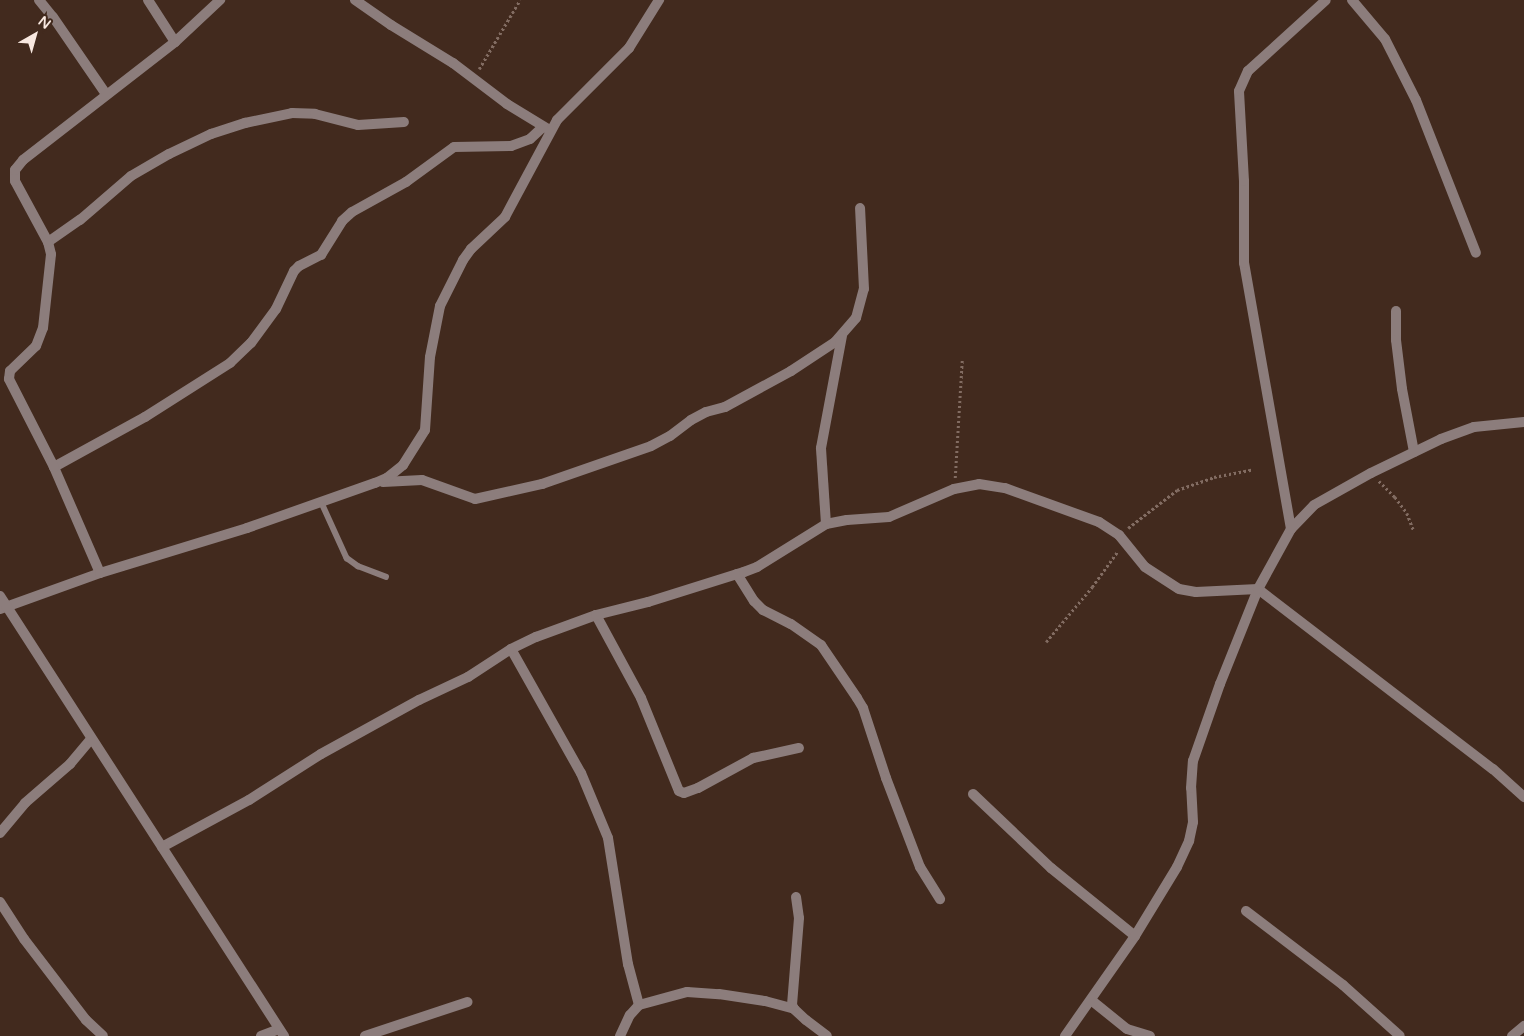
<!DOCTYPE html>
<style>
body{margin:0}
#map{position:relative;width:1524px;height:1036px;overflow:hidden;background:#422a1e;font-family:"Varela Round",sans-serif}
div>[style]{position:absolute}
.path>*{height:2.5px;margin-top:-1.25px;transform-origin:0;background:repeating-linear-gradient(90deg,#826c62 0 2.5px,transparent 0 5px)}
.service>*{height:5.5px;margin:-2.75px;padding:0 2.75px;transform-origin:2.75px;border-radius:2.75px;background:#8c7d7c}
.minor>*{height:10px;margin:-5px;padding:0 5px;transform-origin:5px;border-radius:5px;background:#8c7d7c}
.tertiary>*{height:10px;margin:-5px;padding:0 5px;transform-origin:5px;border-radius:5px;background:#8c7d7c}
span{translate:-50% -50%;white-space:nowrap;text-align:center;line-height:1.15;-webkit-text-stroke:5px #422a1e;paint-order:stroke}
.north{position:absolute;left:10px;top:10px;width:50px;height:50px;-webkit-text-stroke:4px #422a1e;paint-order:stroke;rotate:38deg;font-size:14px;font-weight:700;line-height:20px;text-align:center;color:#f8e8e0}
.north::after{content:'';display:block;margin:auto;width:18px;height:22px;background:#f8e8e0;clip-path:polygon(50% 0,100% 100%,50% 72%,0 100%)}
</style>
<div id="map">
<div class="path">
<i style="left:479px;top:69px;width:80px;rotate:-59.3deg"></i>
<i style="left:955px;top:478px;width:119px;rotate:-86.6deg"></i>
<i style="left:1379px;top:481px;width:23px;rotate:45deg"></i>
<i style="left:1395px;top:497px;width:20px;rotate:53deg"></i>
<i style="left:1407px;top:513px;width:19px;rotate:69deg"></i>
<i style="left:1128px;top:528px;width:62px;rotate:-37.8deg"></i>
<i style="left:1177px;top:490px;width:39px;rotate:-19deg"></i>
<i style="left:1214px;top:477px;width:38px;rotate:-11deg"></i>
<i style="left:1046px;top:642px;width:72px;rotate:-50.1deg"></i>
<i style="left:1092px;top:587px;width:44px;rotate:-54.2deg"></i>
</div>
<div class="service">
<i style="left:321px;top:501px;width:63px;rotate:65.5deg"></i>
<i style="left:347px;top:558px;width:14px;rotate:36deg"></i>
<i style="left:358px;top:566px;width:30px;rotate:21deg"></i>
</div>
<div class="minor">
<i style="left:39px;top:0;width:22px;rotate:51deg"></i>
<i style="left:53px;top:17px;width:93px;rotate:55.5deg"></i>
<i style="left:148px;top:0;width:50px;rotate:57.3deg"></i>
<i style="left:355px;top:0;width:44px;rotate:34.8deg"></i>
<i style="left:391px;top:25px;width:73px;rotate:31.5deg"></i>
<i style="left:453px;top:63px;width:68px;rotate:37.2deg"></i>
<i style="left:507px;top:104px;width:48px;rotate:31.4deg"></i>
<i style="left:1352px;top:0;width:51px;rotate:49.8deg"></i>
<i style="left:1385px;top:39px;width:68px;rotate:63.1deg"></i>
<i style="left:1416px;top:100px;width:164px;rotate:68.6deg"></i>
<i style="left:48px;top:242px;width:39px;rotate:-35deg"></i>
<i style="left:80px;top:220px;width:67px;rotate:-40.8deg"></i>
<i style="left:131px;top:176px;width:44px;rotate:-30.1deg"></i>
<i style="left:169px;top:154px;width:47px;rotate:-25.5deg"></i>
<i style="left:211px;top:134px;width:36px;rotate:-18deg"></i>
<i style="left:245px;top:123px;width:48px;rotate:-12deg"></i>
<i style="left:292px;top:113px;width:23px;rotate:2deg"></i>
<i style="left:315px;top:114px;width:44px;rotate:14.3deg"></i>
<i style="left:358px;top:125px;width:46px;rotate:-3.7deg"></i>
<i style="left:1396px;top:311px;width:29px;rotate:90deg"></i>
<i style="left:1396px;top:340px;width:49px;rotate:83deg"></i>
<i style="left:1402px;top:389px;width:64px;rotate:79.2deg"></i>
<i style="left:54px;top:467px;width:104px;rotate:-28.8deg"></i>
<i style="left:145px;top:417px;width:101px;rotate:-32.4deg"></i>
<i style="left:230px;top:363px;width:29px;rotate:-44deg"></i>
<i style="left:251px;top:343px;width:42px;rotate:-53.7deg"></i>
<i style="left:276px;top:309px;width:42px;rotate:-64.7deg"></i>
<i style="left:294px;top:271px;width:7px;rotate:-45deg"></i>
<i style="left:299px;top:266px;width:25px;rotate:-27deg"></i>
<i style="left:321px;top:255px;width:40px;rotate:-58deg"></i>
<i style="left:342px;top:221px;width:13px;rotate:-42deg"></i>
<i style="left:352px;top:212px;width:62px;rotate:-29.1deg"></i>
<i style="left:406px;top:182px;width:59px;rotate:-36.1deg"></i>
<i style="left:454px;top:147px;width:57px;rotate:-1deg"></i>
<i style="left:511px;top:146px;width:20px;rotate:-20deg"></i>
<i style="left:530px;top:139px;width:18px;rotate:-43deg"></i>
<i style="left:383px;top:482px;width:39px;rotate:-3deg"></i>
<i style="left:422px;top:480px;width:56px;rotate:19.7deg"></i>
<i style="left:475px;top:499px;width:69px;rotate:-12.6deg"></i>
<i style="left:542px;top:484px;width:115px;rotate:-19.2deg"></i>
<i style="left:651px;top:446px;width:21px;rotate:-28deg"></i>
<i style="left:670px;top:436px;width:26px;rotate:-37deg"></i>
<i style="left:691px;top:420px;width:17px;rotate:-28deg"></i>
<i style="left:706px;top:412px;width:20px;rotate:-15deg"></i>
<i style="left:725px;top:407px;width:75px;rotate:-28.6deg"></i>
<i style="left:791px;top:371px;width:53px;rotate:-33.4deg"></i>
<i style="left:835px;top:342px;width:32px;rotate:-49deg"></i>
<i style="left:856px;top:318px;width:30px;rotate:-75deg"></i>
<i style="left:864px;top:289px;width:81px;rotate:-92.8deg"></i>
<i style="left:826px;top:524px;width:76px;rotate:-93.8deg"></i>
<i style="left:821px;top:448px;width:114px;rotate:-79.4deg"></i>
<i style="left:1291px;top:529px;width:270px;rotate:-100deg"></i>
<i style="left:1244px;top:263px;width:82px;rotate:-90deg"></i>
<i style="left:1244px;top:181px;width:90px;rotate:-93.2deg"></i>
<i style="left:1239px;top:91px;width:22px;rotate:-66deg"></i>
<i style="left:1248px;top:71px;width:105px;rotate:-42.3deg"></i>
<i style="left:100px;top:573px;width:116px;rotate:-113.5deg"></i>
<i style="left:54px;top:467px;width:99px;rotate:-117.1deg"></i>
<i style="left:9px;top:379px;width:8px;rotate:-83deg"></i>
<i style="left:10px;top:371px;width:36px;rotate:-44deg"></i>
<i style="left:36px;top:346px;width:19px;rotate:-69deg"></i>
<i style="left:43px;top:328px;width:74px;rotate:-83.8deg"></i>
<i style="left:51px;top:254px;width:12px;rotate:-104deg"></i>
<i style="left:48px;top:242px;width:69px;rotate:-118.4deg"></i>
<i style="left:15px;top:181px;width:11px;rotate:-90deg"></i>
<i style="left:15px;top:170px;width:13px;rotate:-51deg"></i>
<i style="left:23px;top:160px;width:192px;rotate:-37.8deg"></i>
<i style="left:175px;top:42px;width:62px;rotate:-43deg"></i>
<i style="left:737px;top:574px;width:32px;rotate:58deg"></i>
<i style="left:754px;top:601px;width:13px;rotate:45deg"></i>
<i style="left:763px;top:610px;width:31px;rotate:27deg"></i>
<i style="left:791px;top:624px;width:37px;rotate:35deg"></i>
<i style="left:821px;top:645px;width:64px;rotate:55.8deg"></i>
<i style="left:857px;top:698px;width:12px;rotate:59deg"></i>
<i style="left:863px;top:708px;width:74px;rotate:71.8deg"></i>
<i style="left:886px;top:778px;width:95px;rotate:69.1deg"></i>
<i style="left:920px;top:867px;width:38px;rotate:58deg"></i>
<i style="left:0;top:609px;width:106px;rotate:-19.8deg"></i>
<i style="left:100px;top:573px;width:154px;rotate:-17deg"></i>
<i style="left:247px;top:528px;width:136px;rotate:-19.4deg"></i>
<i style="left:375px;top:483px;width:13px;rotate:-23deg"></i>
<i style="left:387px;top:478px;width:21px;rotate:-39deg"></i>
<i style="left:403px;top:465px;width:41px;rotate:-57.8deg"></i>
<i style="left:425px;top:430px;width:73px;rotate:-86.1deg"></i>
<i style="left:430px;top:357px;width:52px;rotate:-78.9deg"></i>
<i style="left:440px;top:306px;width:51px;rotate:-63.4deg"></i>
<i style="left:463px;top:260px;width:14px;rotate:-54deg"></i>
<i style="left:471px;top:249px;width:47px;rotate:-43.3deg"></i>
<i style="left:505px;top:217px;width:110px;rotate:-61.8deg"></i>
<i style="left:557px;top:120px;width:102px;rotate:-45deg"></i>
<i style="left:629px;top:48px;width:57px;rotate:-58deg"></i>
<i style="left:596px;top:615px;width:94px;rotate:61.5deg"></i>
<i style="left:641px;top:698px;width:100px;rotate:67.8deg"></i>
<i style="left:679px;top:791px;width:5px;rotate:22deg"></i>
<i style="left:684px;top:793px;width:15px;rotate:-20deg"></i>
<i style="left:698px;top:788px;width:63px;rotate:-28.6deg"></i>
<i style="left:753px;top:758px;width:47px;rotate:-12.3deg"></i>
<i style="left:511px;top:649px;width:142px;rotate:60.6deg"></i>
<i style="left:581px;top:773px;width:70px;rotate:67.4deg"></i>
<i style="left:608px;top:838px;width:128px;rotate:81deg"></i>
<i style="left:628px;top:964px;width:42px;rotate:75deg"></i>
<i style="left:973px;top:794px;width:108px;rotate:43.5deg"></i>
<i style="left:1051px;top:868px;width:108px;rotate:39deg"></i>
<i style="left:0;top:833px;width:39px;rotate:-50deg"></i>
<i style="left:25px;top:803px;width:60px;rotate:-40.9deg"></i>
<i style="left:70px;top:764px;width:33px;rotate:-50deg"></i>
<i style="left:162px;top:847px;width:99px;rotate:-28.4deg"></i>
<i style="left:249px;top:800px;width:85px;rotate:-32.6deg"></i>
<i style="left:321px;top:754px;width:112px;rotate:-28.9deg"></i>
<i style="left:419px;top:700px;width:54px;rotate:-25.1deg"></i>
<i style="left:468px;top:677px;width:51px;rotate:-33.1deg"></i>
<i style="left:511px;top:649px;width:28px;rotate:-26deg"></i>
<i style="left:536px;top:637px;width:64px;rotate:-20.1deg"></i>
<i style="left:596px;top:615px;width:54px;rotate:-14deg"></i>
<i style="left:648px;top:602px;width:101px;rotate:-17.4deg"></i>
<i style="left:744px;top:572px;width:14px;rotate:-21deg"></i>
<i style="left:757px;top:567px;width:81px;rotate:-31.9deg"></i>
<i style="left:826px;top:524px;width:21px;rotate:-11deg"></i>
<i style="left:847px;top:520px;width:42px;rotate:-4.1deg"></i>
<i style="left:889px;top:517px;width:71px;rotate:-23.3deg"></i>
<i style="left:954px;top:489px;width:25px;rotate:-11deg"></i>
<i style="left:979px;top:484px;width:26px;rotate:9deg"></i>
<i style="left:1005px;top:488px;width:100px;rotate:19.9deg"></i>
<i style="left:1099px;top:522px;width:24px;rotate:33deg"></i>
<i style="left:1119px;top:535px;width:41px;rotate:50.9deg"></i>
<i style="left:1145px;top:567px;width:40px;rotate:32.9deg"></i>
<i style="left:1179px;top:589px;width:17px;rotate:10deg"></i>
<i style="left:1196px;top:592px;width:62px;rotate:-2.8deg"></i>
<i style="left:1258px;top:589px;width:296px;rotate:37.5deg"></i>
<i style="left:1493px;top:769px;width:42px;rotate:42.1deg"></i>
<i style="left:796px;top:897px;width:21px;rotate:82deg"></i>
<i style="left:799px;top:918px;width:87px;rotate:94.6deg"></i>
<i style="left:792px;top:1005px;width:4px;rotate:63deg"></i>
<i style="left:794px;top:1009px;width:16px;rotate:43deg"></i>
<i style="left:806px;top:1020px;width:26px;rotate:37deg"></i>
<i style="left:0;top:902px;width:44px;rotate:57deg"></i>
<i style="left:24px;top:939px;width:102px;rotate:52.6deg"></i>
<i style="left:86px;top:1020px;width:23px;rotate:43deg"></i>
<i style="left:1246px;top:911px;width:122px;rotate:37.3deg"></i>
<i style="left:1343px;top:985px;width:76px;rotate:41.8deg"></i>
<i style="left:1091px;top:1000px;width:46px;rotate:38.9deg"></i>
<i style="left:1127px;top:1029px;width:24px;rotate:17deg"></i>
<i style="left:261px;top:1036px;width:19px;rotate:-21deg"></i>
<i style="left:365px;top:1036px;width:108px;rotate:-18.4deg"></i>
<i style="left:620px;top:1036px;width:23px;rotate:-65deg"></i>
<i style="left:630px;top:1015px;width:13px;rotate:-48deg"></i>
<i style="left:639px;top:1005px;width:50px;rotate:-15.2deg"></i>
<i style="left:687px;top:992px;width:32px;rotate:4deg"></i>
<i style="left:719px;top:994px;width:47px;rotate:8.7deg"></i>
<i style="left:765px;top:1001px;width:30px;rotate:15deg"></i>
<i style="left:1065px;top:1036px;width:122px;rotate:-55deg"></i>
<i style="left:1135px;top:936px;width:81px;rotate:-58.7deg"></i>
<i style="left:1177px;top:867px;width:29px;rotate:-65deg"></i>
<i style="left:1189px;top:841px;width:19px;rotate:-78deg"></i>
<i style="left:1193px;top:822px;width:34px;rotate:-93deg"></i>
<i style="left:1191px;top:788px;width:27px;rotate:-86deg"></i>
<i style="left:1193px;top:761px;width:82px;rotate:-70.7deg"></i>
<i style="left:1220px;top:684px;width:102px;rotate:-68.2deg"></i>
<i style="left:1258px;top:589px;width:68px;rotate:-61.2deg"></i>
<i style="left:1291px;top:529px;width:33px;rotate:-46deg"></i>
<i style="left:1314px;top:505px;width:65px;rotate:-29.3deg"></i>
<i style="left:1371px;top:473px;width:78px;rotate:-25.9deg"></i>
<i style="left:1441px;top:439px;width:35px;rotate:-20deg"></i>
<i style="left:1474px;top:427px;width:50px;rotate:-5.7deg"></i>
<i style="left:1512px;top:1036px;width:16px;rotate:-40deg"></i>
</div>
<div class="tertiary">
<i style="left:0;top:596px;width:524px;rotate:57.16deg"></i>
</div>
<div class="north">N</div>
</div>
